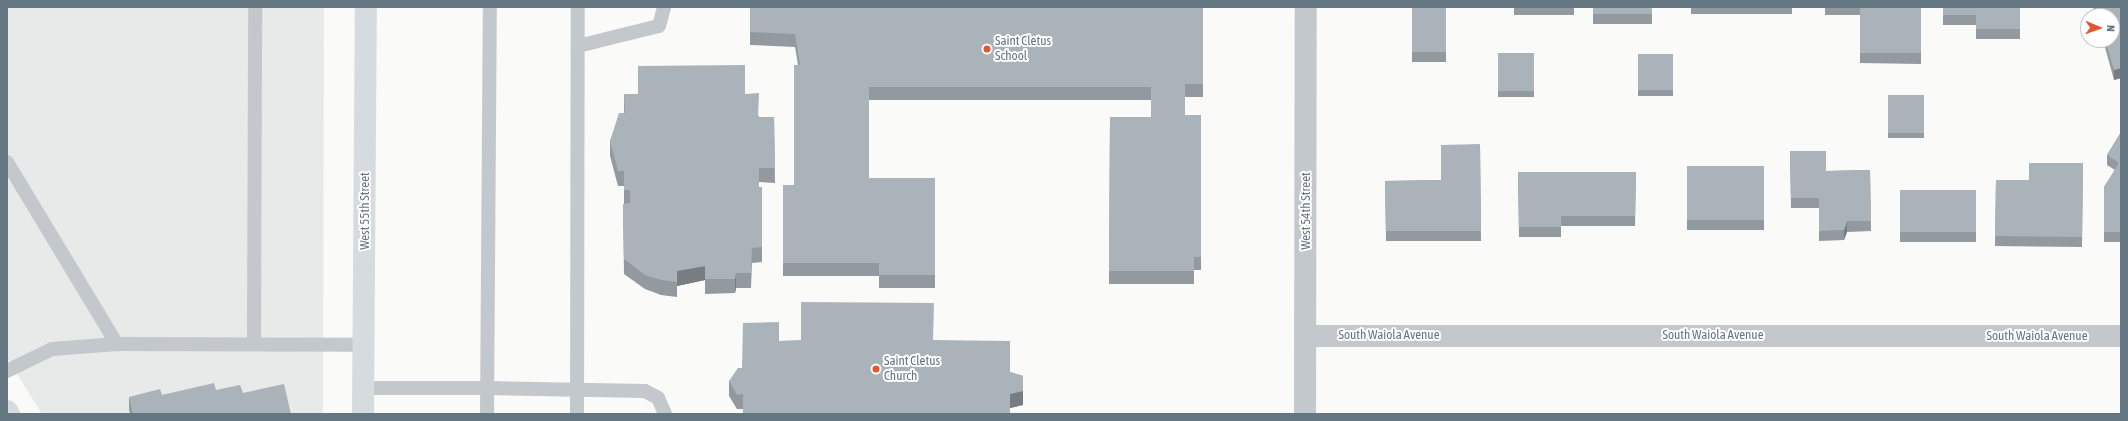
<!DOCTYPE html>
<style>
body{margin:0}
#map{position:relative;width:2128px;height:421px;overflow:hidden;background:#fafaf8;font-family:"Asap Condensed",sans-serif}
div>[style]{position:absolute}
.built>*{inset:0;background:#e8e9e9}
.service>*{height:14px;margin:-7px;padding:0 7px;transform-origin:7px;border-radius:7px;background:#c3c8cc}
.minor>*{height:22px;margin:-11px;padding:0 11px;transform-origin:11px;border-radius:11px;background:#c3c8cc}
.secondary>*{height:22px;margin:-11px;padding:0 11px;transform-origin:11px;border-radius:11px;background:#d6dbdf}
.wall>*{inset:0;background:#929a9f;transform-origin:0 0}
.shaded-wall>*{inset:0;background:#777d82}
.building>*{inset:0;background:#aab3b9;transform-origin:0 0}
.dots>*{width:11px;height:11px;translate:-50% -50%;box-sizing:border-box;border:2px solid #fff;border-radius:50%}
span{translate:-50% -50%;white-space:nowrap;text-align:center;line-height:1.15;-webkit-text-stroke:4px #fff;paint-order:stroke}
.poi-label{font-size:13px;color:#657683}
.left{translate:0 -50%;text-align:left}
.street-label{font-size:13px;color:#657683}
.frame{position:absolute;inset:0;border:8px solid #657683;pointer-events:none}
.north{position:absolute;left:2080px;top:8px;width:40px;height:40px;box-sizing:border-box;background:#fff;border:1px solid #c1c8cd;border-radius:50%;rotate:92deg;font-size:11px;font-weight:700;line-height:16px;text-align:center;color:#657683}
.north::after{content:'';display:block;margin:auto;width:14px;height:18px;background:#e4572e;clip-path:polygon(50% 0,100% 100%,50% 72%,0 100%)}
</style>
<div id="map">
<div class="built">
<i style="clip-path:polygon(7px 7px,324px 7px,323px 414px,42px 414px,7px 358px)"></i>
</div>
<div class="service">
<i style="left:578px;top:46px;width:83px;rotate:-13.9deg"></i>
<i style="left:659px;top:26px;width:20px;rotate:-75deg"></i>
<i style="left:7px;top:162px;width:213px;rotate:58.9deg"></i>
<i style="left:254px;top:344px;width:337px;rotate:-89.8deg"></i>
<i style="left:7px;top:371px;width:50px;rotate:-26.1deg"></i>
<i style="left:52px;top:349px;width:65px;rotate:-4.4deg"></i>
<i style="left:117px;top:344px;width:247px;rotate:0.2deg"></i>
<i style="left:363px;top:388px;width:125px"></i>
<i style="left:488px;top:388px;width:157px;rotate:1.1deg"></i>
<i style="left:645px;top:391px;width:15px;rotate:28deg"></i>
<i style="left:658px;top:398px;width:17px;rotate:66deg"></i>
<i style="left:487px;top:414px;width:407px;rotate:-89.6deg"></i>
<i style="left:577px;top:414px;width:407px;rotate:-89.9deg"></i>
</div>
<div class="minor">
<i style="left:1306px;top:336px;width:815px"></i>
<i style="left:1305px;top:414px;width:407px;rotate:-89.9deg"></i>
</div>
<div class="secondary">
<i style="left:7px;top:411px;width:4px;rotate:56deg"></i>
<i style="left:363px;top:414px;width:407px;rotate:-89.6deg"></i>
</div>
<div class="wall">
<i style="clip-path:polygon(750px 7px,1203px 7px,1203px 97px,1185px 97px,1185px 115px,1201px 115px,1201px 270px,1194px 270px,1194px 284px,1109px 284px,1110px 117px,1151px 117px,1151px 100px,869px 100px,869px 178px,935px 178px,935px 288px,879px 288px,879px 276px,783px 276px,783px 185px,794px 185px,798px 65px,795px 47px,750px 45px)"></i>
<i style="left:1412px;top:7px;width:34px;height:55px"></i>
<i style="left:1514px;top:7px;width:60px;height:8px"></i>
<i style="left:1593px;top:7px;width:59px;height:17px"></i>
<i style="left:1691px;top:7px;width:101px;height:7px"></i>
<i style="clip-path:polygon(1825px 7px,1921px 7px,1921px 64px,1860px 63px,1860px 15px,1825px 15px)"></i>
<i style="clip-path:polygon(1943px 7px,2020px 7px,2020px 39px,1976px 39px,1976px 25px,1943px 25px)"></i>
<i style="clip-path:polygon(2093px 7px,2121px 7px,2121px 78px,2114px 80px,2103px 40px,2112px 40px,2112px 16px,2096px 16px)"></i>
<i style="left:1498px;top:53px;width:36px;height:44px"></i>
<i style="left:1638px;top:54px;width:35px;height:42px"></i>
<i style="clip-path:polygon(624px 94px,745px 94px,759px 117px,774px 117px,775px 183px,759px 182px,759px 187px,762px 187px,762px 262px,752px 263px,751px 288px,736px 288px,735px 293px,705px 294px,705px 280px,677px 286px,677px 297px,661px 295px,645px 289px,624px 274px,623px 204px,624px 204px,624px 186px,618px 186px,610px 156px,610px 141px,624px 113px)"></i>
<i style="left:1924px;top:95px;width:43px;height:36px;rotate:90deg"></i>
<i style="clip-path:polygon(2121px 132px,2121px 242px,2104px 242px,2104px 187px,2115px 170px,2107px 165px,2107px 155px)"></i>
<i style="clip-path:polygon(1480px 144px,1481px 241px,1386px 241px,1385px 181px,1441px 180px)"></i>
<i style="clip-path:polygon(1790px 151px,1826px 171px,1870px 170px,1871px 231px,1847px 232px,1844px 240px,1819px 241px,1819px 208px,1791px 208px)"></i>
<i style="clip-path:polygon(2083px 163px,2082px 247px,1995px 246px,1996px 180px,2029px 180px)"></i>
<i style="left:1687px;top:166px;width:77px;height:64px"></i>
<i style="clip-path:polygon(1518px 172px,1636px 172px,1635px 226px,1561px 226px,1561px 237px,1519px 237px)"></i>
<i style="left:1900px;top:190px;width:76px;height:52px"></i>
<i style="clip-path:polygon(933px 340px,1010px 372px,1023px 376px,1023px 405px,1010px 408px,737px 409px,729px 396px,729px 381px,742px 368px,779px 341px)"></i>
<i style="clip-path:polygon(216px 390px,243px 393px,291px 414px,130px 414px,129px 410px,129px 397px,162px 395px)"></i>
</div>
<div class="shaded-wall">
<i style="clip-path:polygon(2121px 68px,2121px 78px,2114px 80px,2114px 70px)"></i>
<i style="clip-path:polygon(1847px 221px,1847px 232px,1844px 240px,1844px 230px)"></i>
<i style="clip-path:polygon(705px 266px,705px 280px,677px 286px,677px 297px,677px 271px)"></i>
<i style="clip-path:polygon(736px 273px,736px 288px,735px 293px,735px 279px)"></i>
<i style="clip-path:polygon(1023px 391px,1023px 405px,1010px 408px,1010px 394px)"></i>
</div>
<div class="building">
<i style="clip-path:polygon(750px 7px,1203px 7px,1203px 84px,1185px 84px,1185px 115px,1201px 115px,1201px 257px,1194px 257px,1194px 271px,1109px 271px,1110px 117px,1151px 117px,1151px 87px,869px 87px,869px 178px,935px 178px,935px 275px,879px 275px,879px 263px,783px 263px,783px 185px,794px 185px,794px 65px,800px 65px,795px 34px,750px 32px)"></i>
<i style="left:1412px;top:7px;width:34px;height:45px"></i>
<i style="left:1593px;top:7px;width:59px;height:7px"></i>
<i style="left:1860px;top:7px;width:61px;height:46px"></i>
<i style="clip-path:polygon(1943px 7px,2020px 7px,2020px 29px,1976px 29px,1976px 15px,1943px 15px)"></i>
<i style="clip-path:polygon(2096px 7px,2121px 7px,2121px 68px,2114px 70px,2105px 40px,2112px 40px,2112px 16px,2099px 16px)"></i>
<i style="left:1498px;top:53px;width:36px;height:38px"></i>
<i style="left:1638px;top:54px;width:35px;height:36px"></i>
<i style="clip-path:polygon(745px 65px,745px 94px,759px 93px,758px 117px,774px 117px,775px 168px,759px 168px,759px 187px,762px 187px,762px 247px,752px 248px,751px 273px,736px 273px,735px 279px,705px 279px,705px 266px,677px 271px,677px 282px,661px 280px,645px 275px,624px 259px,623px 204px,630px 203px,630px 190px,624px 190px,624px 171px,618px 171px,610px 141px,619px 113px,625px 113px,624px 94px,638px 94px,638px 66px)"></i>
<i style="left:1924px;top:95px;width:38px;height:36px;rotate:90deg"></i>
<i style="clip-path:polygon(2121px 132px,2121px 232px,2104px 232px,2104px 187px,2119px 163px,2107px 155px)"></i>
<i style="clip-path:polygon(1480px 144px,1481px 231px,1386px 231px,1385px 181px,1441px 180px,1441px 145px)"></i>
<i style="clip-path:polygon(1790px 151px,1826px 151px,1826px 171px,1870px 170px,1871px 221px,1847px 221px,1844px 230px,1819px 231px,1819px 198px,1791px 198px)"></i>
<i style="clip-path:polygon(2029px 163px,2083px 163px,2082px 237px,1995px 236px,1996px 180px,2029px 180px)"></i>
<i style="left:1687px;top:166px;width:77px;height:54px"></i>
<i style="clip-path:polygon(1518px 172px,1636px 172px,1635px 216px,1561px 216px,1561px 227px,1519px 227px)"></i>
<i style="left:1900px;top:190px;width:76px;height:42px"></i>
<i style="clip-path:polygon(801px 302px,934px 303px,933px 340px,1010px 341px,1010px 372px,1023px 376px,1023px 391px,1010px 394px,1010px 414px,743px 414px,743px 394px,737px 395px,729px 381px,738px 368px,742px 368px,743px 323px,779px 322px,779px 341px,801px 340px)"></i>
<i style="clip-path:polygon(214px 383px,216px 390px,240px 385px,243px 393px,284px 384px,291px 414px,133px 414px,129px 397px,160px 389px,162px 395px)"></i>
<i style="left:1719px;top:413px;width:68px;height:1px"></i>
</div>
<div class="dots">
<i style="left:987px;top:49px;background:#e4572e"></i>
<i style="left:876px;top:369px;background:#e4572e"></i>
</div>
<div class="poi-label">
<span class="left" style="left:995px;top:49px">Saint Cletus<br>School</span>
<span class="left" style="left:884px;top:369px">Saint Cletus<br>Church</span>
</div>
<div class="street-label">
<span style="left:365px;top:211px;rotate:-90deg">West 55th Street</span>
<span style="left:1306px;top:211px;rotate:-90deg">West 54th Street</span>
<span style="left:1389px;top:335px">South Waiola Avenue</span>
<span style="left:1713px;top:335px">South Waiola Avenue</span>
<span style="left:2037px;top:336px">South Waiola Avenue</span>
</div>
<div class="frame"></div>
<div class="north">N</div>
</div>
